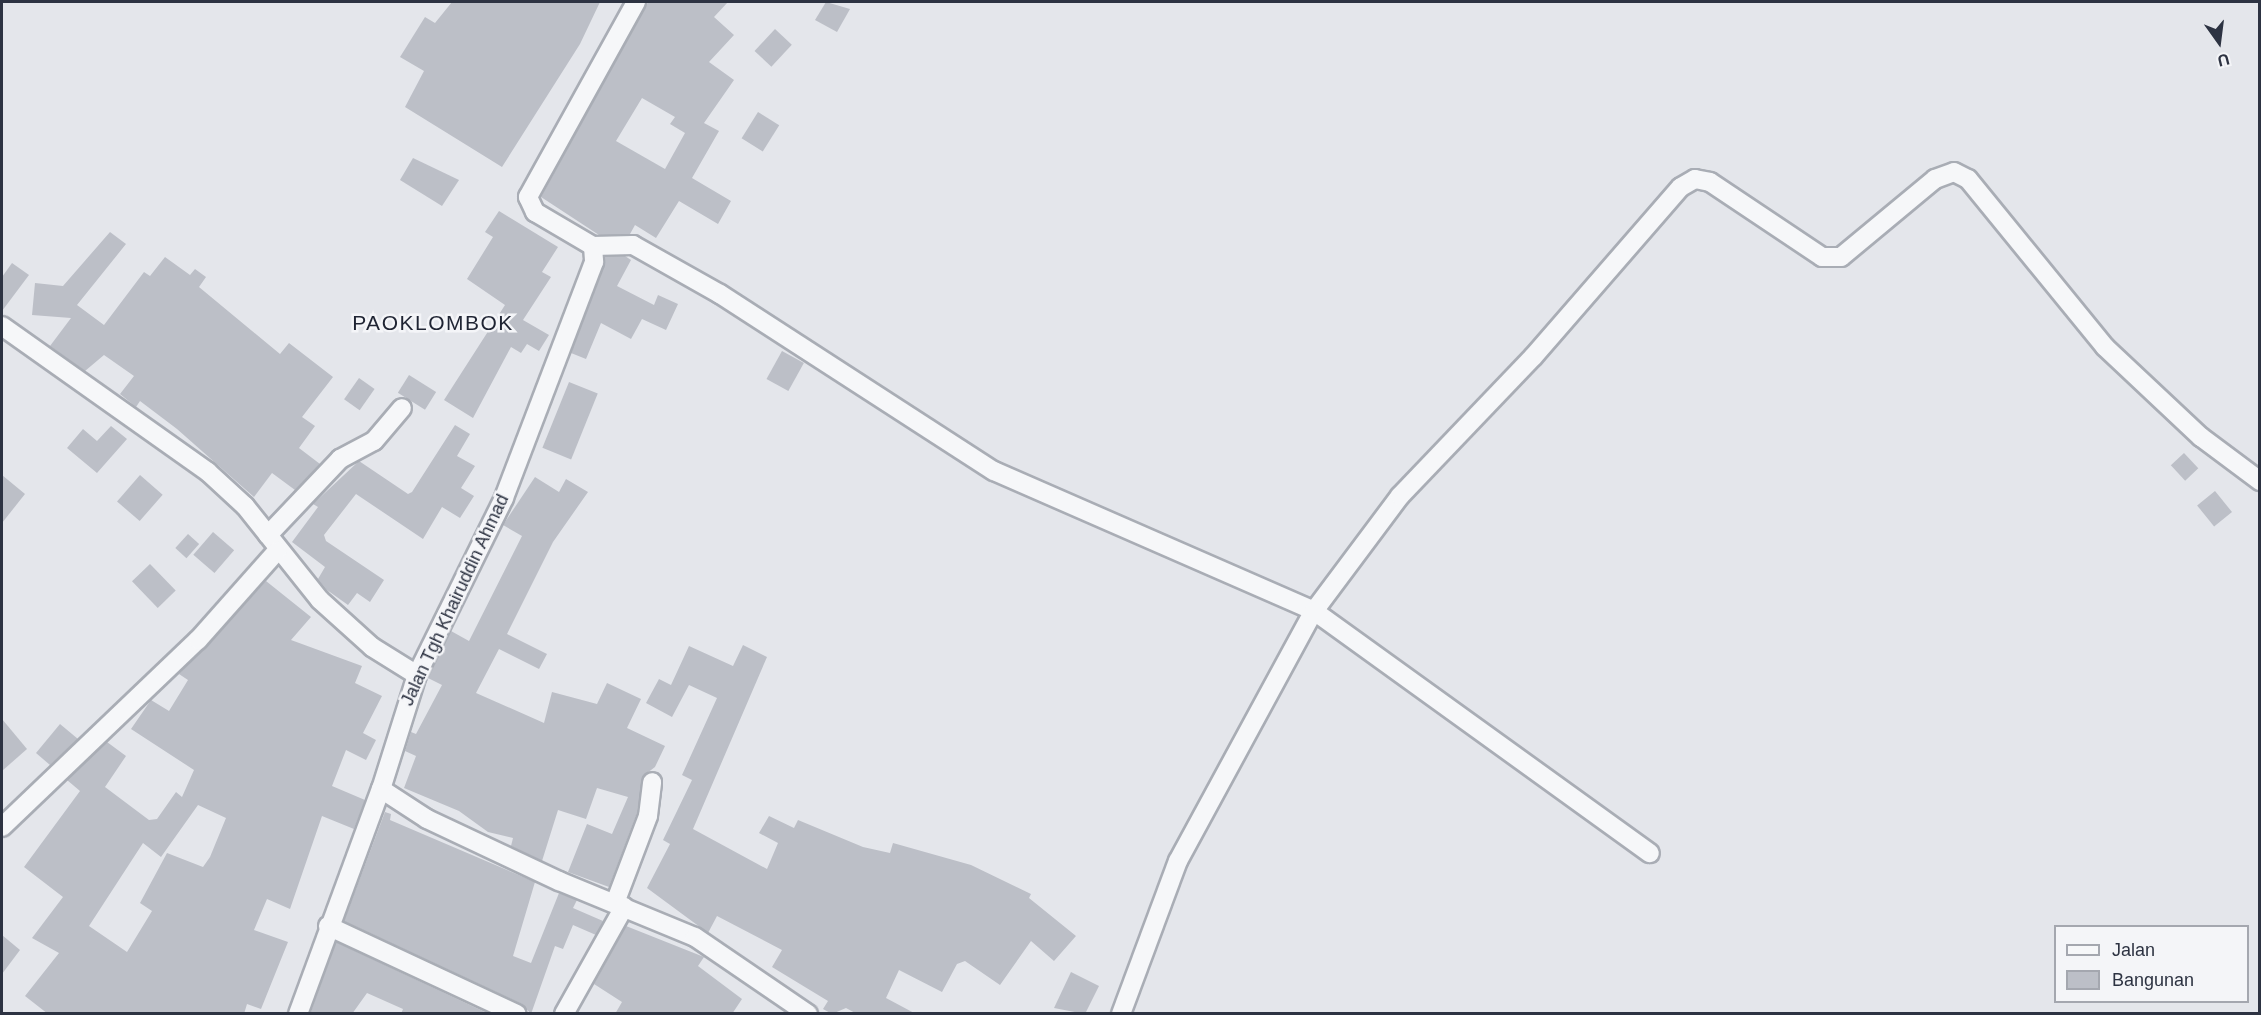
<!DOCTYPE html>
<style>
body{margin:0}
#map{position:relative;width:2261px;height:1015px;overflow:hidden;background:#e4e6eb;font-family:Arial,sans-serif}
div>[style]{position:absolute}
.building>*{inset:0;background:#bcbfc7;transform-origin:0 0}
.roads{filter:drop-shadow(2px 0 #a9adb5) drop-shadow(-2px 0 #a9adb5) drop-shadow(0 2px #a9adb5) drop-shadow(0 -2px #a9adb5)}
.minor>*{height:18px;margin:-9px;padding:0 9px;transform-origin:9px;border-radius:9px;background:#f6f7f9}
span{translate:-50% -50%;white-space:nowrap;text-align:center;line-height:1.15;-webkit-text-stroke:5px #f4f5f8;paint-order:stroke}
.street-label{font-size:18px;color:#2d3342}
.quarter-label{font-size:21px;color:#1f2433;letter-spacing:1.5px}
.frame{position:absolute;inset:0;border:3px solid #2d3342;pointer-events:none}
.legend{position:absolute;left:2054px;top:925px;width:195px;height:78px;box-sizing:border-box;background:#f4f5f8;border:2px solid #a4a7af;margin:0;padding:8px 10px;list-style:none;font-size:18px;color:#2d3342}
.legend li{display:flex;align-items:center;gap:12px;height:30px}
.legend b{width:30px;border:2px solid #a4a7af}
.north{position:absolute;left:2189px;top:12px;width:60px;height:60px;-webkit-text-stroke:4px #f4f5f8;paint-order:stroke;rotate:166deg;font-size:16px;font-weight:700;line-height:24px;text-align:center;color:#2d3342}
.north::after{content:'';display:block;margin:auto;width:21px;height:27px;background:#2d3342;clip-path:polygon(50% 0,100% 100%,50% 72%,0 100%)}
</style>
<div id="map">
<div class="building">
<i style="clip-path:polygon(452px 2px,600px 2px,580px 44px,502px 167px,405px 107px,424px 71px,400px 57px,425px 17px,435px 23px)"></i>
<i style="clip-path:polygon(evenodd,648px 2px,728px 2px,714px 17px,734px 35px,709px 62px,734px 80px,704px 123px,719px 131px,692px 178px,731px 201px,718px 224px,679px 201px,656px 238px,635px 225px,630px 234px,599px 235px,541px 197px,648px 2px,642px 98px,675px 117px,670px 124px,685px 133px,665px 169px,616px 141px,642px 98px)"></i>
<i style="clip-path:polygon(826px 2px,850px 9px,837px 32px,815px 20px)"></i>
<i style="left:775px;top:29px;width:23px;height:30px;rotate:43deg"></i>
<i style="left:758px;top:112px;width:25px;height:31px;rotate:32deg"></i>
<i style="clip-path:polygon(413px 158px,459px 180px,442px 206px,400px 180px)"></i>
<i style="clip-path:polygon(499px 211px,558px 247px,542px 272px,551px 277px,523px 320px,549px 335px,539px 351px,527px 344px,521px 353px,511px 347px,473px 418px,444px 400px,505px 305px,467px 279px,493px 237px,485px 232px)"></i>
<i style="clip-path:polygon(110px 232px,126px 244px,77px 305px,104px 325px,144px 272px,150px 276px,165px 257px,190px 275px,195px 269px,206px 277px,199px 287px,280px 354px,289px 343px,333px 377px,302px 417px,315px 426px,299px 448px,320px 464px,295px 490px,272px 473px,254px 497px,177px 429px,140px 401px,136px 407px,120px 394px,134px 376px,104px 355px,85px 371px,50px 346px,71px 318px,32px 315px,35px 283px,63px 286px)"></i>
<i style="clip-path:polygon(625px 256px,631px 260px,617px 286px,654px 305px,658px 295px,678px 304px,666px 330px,642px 319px,631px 339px,601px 323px,586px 359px,571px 353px,605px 257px)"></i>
<i style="clip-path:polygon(12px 263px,29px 275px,2px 311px,2px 277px)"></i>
<i style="left:782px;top:351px;width:25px;height:32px;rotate:29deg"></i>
<i style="left:409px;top:375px;width:32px;height:21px;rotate:32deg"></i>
<i style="left:359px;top:378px;width:19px;height:26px;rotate:35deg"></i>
<i style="left:569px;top:382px;width:31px;height:71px;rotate:22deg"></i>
<i style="clip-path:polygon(455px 425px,470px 434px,457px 456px,475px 466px,461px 488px,474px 496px,460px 518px,442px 507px,423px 539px,356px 494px,324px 535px,326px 541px,384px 580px,370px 602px,357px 593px,348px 605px,327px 590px,318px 579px,325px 567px,292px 542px,318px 507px,313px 504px,359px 461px,408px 494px,412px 492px)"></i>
<i style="clip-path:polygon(111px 426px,127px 439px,97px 473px,67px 448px,83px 429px,97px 441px)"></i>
<i style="left:2184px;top:453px;width:21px;height:18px;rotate:47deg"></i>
<i style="clip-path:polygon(2px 475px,25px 494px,2px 523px)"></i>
<i style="left:140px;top:475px;width:30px;height:35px;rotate:41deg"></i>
<i style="clip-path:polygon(535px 477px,559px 492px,566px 479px,588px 492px,553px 542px,507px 634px,547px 654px,539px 669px,499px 649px,476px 693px,544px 723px,552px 692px,597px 704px,607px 683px,641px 699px,627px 728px,665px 746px,655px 767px,643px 776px,637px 813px,609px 887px,568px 872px,587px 824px,612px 834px,628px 797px,597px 788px,586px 819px,558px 810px,542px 861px,511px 846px,513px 838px,488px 832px,459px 811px,404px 788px,416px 756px,405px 751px,411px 732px,416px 734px,442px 685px,428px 678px,451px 631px,469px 641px,522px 536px,503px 525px)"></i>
<i style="left:2215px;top:491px;width:27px;height:23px;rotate:51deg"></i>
<i style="left:213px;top:532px;width:28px;height:30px;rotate:41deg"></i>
<i style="left:188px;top:534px;width:15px;height:19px;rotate:42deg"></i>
<i style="left:150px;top:564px;width:37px;height:25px;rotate:46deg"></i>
<i style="clip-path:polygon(evenodd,266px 581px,311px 617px,291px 640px,362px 666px,355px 683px,382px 696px,363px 733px,376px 740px,366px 760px,346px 750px,332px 786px,365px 800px,354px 829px,322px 816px,290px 909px,267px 899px,254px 930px,288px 942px,261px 1009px,247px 1004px,244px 1014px,48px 1014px,25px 996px,59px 953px,32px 938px,63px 897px,24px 867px,80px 791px,67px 780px,107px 742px,126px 756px,105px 787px,149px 820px,157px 819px,176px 792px,182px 797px,194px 770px,131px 729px,151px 700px,169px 711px,188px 680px,179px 674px,266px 581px,198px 805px,226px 818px,210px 857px,203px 867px,167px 853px,140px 903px,152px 911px,127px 952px,89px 926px,143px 843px,161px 857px,198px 805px)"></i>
<i style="clip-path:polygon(743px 645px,767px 657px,693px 829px,767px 869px,778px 843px,759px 833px,769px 816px,794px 828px,798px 820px,863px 847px,890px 853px,893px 843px,971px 865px,1031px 894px,1029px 898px,1076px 936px,1054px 961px,1031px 941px,1000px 985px,965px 961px,957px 964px,942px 992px,899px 970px,886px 998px,916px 1014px,857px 1014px,846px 1008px,832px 1014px,823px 1009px,828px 1001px,772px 967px,782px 950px,717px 916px,708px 933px,647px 888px,670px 844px,663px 840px,692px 780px,682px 775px,717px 698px,689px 685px,672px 717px,646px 703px,659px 679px,671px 685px,689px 646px,733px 666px)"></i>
<i style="clip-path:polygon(2px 719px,27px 749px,2px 771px)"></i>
<i style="clip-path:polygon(60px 724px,78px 739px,50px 765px,36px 753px)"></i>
<i style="clip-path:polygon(385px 812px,391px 814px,390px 820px,535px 882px,513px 956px,531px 963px,559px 893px,577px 900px,573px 908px,603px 921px,596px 935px,573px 925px,563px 949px,555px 946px,531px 1014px,522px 1004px,344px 921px)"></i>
<i style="clip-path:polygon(626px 926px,704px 957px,698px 966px,742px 999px,732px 1014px,615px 1014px,622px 1002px,594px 984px)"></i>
<i style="clip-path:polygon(2px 935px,20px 950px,2px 974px)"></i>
<i style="clip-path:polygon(336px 942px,489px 1014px,401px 1014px,403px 1009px,367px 993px,352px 1014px,310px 1014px)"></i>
<i style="clip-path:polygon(1071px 972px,1099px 986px,1085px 1014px,1054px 1008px)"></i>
</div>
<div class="roads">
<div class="minor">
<i style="left:636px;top:2px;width:223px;rotate:119deg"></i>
<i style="left:528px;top:197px;width:17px;rotate:65deg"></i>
<i style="left:535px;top:212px;width:67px;rotate:30.4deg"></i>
<i style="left:593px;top:246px;width:16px;rotate:86deg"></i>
<i style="left:594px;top:262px;width:253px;rotate:110.9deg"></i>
<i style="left:504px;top:498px;width:197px;rotate:116.2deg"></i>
<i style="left:417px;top:675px;width:120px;rotate:107.5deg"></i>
<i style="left:381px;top:789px;width:55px;rotate:33.1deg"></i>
<i style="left:427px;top:819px;width:146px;rotate:25.2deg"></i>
<i style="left:559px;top:881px;width:147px;rotate:22.4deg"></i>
<i style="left:695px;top:937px;width:137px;rotate:34.3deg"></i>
<i style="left:593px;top:246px;width:40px;rotate:-1.4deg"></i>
<i style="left:633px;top:245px;width:100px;rotate:29.4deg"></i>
<i style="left:720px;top:294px;width:326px;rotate:32.9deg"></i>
<i style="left:994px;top:471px;width:349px;rotate:23.6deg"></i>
<i style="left:1314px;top:611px;width:144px;rotate:-53.2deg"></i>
<i style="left:1400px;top:496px;width:192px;rotate:-46.3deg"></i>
<i style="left:1533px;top:357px;width:225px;rotate:-49deg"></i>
<i style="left:1681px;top:187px;width:16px;rotate:-30deg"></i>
<i style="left:1695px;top:179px;width:15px;rotate:11deg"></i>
<i style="left:1710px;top:182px;width:135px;rotate:33.8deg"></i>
<i style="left:1822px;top:257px;width:19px"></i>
<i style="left:1841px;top:257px;width:122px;rotate:-39.7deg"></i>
<i style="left:1935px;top:179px;width:20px;rotate:-20deg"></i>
<i style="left:1954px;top:172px;width:16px;rotate:27deg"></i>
<i style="left:1968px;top:179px;width:217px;rotate:50.8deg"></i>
<i style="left:2105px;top:347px;width:132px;rotate:43.2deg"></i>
<i style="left:2201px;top:437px;width:74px;rotate:36.7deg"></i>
<i style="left:2px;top:326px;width:252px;rotate:35.3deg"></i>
<i style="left:208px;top:472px;width:50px;rotate:42.6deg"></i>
<i style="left:245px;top:506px;width:120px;rotate:51.4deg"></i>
<i style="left:320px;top:600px;width:70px;rotate:42.1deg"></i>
<i style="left:372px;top:647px;width:53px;rotate:31.9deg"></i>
<i style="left:268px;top:535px;width:105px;rotate:-46.5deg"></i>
<i style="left:340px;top:459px;width:38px;rotate:-28deg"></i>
<i style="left:374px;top:441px;width:43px;rotate:-49.7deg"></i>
<i style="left:2px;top:827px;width:271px;rotate:-43.7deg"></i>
<i style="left:198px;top:640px;width:119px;rotate:-48.4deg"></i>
<i style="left:615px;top:903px;width:93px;rotate:-69.2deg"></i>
<i style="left:648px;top:816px;width:34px;rotate:-83deg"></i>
<i style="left:328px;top:926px;width:208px;rotate:25deg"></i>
<i style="left:298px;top:1014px;width:240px;rotate:-69.8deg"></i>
<i style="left:564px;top:1014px;width:123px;rotate:-60.7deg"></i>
<i style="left:1121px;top:1014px;width:163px;rotate:-69.6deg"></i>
<i style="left:1178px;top:861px;width:285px;rotate:-61.5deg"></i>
<i style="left:1314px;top:611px;width:414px;rotate:35.8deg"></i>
</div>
</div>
<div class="street-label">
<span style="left:455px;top:600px;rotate:-65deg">Jalan Tgh Khairuddin Ahmad</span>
</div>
<div class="quarter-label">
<span style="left:433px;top:323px">PAOKLOMBOK</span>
</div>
<div class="frame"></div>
<ul class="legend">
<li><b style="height:8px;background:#f6f7f9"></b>Jalan</li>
<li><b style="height:16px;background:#bcbfc7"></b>Bangunan</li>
</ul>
<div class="north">U</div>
</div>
